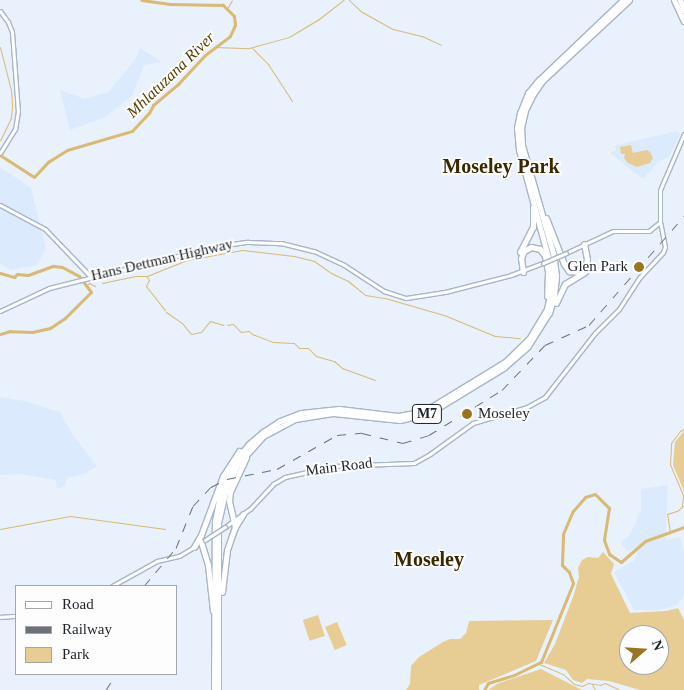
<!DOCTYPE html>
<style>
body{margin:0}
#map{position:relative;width:684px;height:690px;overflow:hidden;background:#e8f1fc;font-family:Georgia,serif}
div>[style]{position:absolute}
.built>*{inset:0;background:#dbeafd}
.green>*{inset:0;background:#e7cd93;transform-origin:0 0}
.stream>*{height:1px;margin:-0.5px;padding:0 0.5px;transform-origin:0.5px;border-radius:0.5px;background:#dab971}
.river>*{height:3px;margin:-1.5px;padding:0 1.5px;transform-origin:1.5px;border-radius:1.5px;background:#dab971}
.roads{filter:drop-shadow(1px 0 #a8b5c6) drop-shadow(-1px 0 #a8b5c6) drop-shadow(0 1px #a8b5c6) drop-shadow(0 -1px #a8b5c6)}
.secondary>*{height:3px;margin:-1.5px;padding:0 1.5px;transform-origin:1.5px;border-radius:1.5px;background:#fff}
.highway>*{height:5px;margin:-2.5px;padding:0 2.5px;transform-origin:2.5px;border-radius:2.5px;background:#fff}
.rail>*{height:1px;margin-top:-0.5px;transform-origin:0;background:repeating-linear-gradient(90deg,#6a7179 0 9px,transparent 0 18px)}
.bridges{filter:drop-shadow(1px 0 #a8b5c6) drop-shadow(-1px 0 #a8b5c6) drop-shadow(0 1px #a8b5c6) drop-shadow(0 -1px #a8b5c6)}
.secondary-bridge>*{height:3px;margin:-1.5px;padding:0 1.5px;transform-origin:1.5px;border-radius:1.5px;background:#fff}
.dots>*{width:14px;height:14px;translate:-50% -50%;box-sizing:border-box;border:2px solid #fdfdfd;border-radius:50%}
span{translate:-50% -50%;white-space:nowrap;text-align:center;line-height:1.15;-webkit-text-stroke:4px #fdfdfd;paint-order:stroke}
.shield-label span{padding:1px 4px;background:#fdfdfd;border:1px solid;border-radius:4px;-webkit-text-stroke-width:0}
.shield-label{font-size:14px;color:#1d2228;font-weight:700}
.street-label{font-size:15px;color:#1d2228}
.poi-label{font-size:15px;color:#1d2228}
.right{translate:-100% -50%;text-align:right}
.left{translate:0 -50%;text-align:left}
.water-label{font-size:16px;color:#553f01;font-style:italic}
.district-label{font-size:20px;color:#382800;font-weight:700}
.legend{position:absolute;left:15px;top:585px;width:162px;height:90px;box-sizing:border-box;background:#fdfdfd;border:1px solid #a3a5a8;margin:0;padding:6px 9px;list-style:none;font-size:15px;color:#1d2228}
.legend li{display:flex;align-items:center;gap:10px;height:25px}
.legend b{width:25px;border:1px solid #a3a5a8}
.north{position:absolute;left:619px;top:625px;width:50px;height:50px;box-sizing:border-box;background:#fdfdfd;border:1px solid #a3a5a8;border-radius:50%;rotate:71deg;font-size:14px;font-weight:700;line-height:20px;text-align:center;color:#1d2228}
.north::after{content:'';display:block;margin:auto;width:18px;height:22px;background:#987620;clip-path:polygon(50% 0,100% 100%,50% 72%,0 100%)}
</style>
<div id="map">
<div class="built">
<i style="clip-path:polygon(140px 48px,162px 62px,144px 65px,132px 96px,105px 117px,70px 130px,60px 90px,85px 99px,108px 92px,135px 60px)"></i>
<i style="clip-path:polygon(677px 131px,680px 135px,669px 156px,657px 163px,643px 179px,610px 153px,616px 150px,615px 146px,617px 145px)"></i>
<i style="clip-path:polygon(0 167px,31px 188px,46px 249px,37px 265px,11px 270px,0 263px)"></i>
<i style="clip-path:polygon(0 397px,24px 401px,60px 412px,73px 435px,97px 466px,84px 474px,67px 478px,65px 486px,57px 489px,56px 480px,20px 474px,0 475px)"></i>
<i style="clip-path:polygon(668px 485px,665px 541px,678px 537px,680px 538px,684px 552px,684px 597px,675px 606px,657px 610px,634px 610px,614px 572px,634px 561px,638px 550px,634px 548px,627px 551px,620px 542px,628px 537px,635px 524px,641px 510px,641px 489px)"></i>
</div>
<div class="green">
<i style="clip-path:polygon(631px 145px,633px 153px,647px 150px,650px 152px,653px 158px,650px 163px,637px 167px,628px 163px,624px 158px,625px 154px,621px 154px,620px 147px)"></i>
<i style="clip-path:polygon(684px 431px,684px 491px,673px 465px,675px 442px)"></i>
<i style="clip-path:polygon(evenodd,603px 552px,614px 564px,611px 574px,630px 613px,666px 611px,678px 608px,684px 620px,684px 690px,640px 690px,609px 681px,587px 679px,582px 683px,573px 680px,566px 670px,544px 663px,555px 644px,573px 597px,579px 577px,578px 568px,582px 560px,588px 557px,598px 558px,603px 552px,629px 635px,659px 635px,659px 665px,629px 665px,629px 635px)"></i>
<i style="left:318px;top:615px;width:22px;height:16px;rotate:72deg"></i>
<i style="clip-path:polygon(553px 620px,536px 661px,479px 685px,479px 690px,406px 690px,410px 684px,411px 666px,419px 657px,443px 642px,450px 639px,460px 639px,466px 633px,469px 621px)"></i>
<i style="left:337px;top:622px;width:25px;height:13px;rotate:67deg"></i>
<i style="clip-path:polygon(541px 669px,582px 690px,488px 690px,499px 683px)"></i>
</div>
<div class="stream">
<i style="left:349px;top:0;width:18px;rotate:43deg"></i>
<i style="left:362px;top:12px;width:35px;rotate:29deg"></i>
<i style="left:393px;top:29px;width:30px;rotate:14deg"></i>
<i style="left:422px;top:36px;width:21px;rotate:25deg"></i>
<i style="left:227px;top:9px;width:10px;rotate:-61deg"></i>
<i style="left:0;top:47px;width:44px;rotate:75.7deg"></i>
<i style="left:11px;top:90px;width:16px;rotate:86deg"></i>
<i style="left:12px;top:106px;width:12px;rotate:95deg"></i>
<i style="left:11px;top:118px;width:25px;rotate:116deg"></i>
<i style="left:215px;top:47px;width:34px;rotate:2deg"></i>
<i style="left:249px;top:48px;width:41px;rotate:-15.4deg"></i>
<i style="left:289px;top:37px;width:35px;rotate:-31deg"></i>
<i style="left:319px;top:19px;width:31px;rotate:-38deg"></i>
<i style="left:252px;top:48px;width:23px;rotate:45deg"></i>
<i style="left:268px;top:64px;width:44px;rotate:57deg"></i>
<i style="left:147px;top:277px;width:4px;rotate:56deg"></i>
<i style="left:149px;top:280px;width:7px;rotate:117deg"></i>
<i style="left:146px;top:286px;width:31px;rotate:52deg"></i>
<i style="left:102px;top:283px;width:34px;rotate:-12deg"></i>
<i style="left:135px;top:276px;width:12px"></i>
<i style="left:147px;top:276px;width:43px;rotate:-21.8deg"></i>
<i style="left:187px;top:260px;width:56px;rotate:-10.3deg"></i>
<i style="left:242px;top:250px;width:52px;rotate:6.6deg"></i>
<i style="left:294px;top:256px;width:21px;rotate:14deg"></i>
<i style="left:314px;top:261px;width:21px;rotate:35deg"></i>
<i style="left:331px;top:273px;width:19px;rotate:25deg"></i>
<i style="left:348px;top:281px;width:22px;rotate:39deg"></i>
<i style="left:365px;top:295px;width:20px;rotate:9deg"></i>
<i style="left:385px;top:298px;width:61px;rotate:16.1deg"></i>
<i style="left:444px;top:315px;width:55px;rotate:22.4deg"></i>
<i style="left:495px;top:336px;width:25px;rotate:5deg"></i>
<i style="left:87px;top:285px;width:3px;rotate:-45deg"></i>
<i style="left:89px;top:283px;width:7px;rotate:27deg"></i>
<i style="left:166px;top:312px;width:19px;rotate:35deg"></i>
<i style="left:182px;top:323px;width:14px;rotate:51deg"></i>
<i style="left:191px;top:334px;width:10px;rotate:-11deg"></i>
<i style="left:201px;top:332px;width:14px;rotate:-51deg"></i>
<i style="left:210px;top:321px;width:14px;rotate:17deg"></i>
<i style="left:227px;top:325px;width:6px;rotate:-9deg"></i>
<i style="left:233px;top:324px;width:11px;rotate:45deg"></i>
<i style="left:241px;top:332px;width:8px;rotate:-7deg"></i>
<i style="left:249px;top:331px;width:4px;rotate:45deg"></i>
<i style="left:252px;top:334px;width:22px;rotate:21deg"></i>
<i style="left:273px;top:342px;width:21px;rotate:3deg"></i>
<i style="left:294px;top:343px;width:7px;rotate:45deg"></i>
<i style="left:299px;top:348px;width:9px"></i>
<i style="left:308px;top:348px;width:11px;rotate:45deg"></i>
<i style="left:316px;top:356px;width:19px;rotate:16deg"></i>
<i style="left:334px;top:361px;width:11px;rotate:41deg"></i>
<i style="left:342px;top:368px;width:35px;rotate:20deg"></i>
<i style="left:682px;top:507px;width:12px;rotate:-85deg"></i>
<i style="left:683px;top:495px;width:33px;rotate:-113deg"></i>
<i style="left:670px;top:465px;width:22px;rotate:-87deg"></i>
<i style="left:671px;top:443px;width:15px;rotate:-53deg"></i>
<i style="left:680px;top:431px;width:4px;rotate:-27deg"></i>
<i style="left:0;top:529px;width:71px;rotate:-10.5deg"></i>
<i style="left:70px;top:516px;width:96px;rotate:7.8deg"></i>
<i style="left:670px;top:532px;width:18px;rotate:-99deg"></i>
<i style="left:667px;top:514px;width:10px;rotate:-17deg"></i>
<i style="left:677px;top:511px;width:9px;rotate:-41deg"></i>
<i style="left:539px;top:664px;width:26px;rotate:23deg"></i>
<i style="left:563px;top:674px;width:15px;rotate:42deg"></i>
<i style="left:574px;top:684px;width:8px;rotate:14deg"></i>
<i style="left:582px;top:686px;width:7px;rotate:-27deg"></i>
<i style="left:588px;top:683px;width:12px;rotate:9deg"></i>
<i style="left:600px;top:685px;width:5px;rotate:-22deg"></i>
<i style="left:605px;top:683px;width:17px;rotate:25deg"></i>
<i style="left:620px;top:690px;width:8px"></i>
<i style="left:592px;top:684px;width:7px;rotate:63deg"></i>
</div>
<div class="river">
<i style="left:0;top:155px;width:40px;rotate:32.9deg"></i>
<i style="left:34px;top:177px;width:21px;rotate:-47deg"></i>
<i style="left:48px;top:162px;width:22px;rotate:-32deg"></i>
<i style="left:67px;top:150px;width:68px;rotate:-16.3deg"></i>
<i style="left:132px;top:131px;width:25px;rotate:-47deg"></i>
<i style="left:149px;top:113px;width:9px;rotate:-63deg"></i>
<i style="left:153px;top:105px;width:33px;rotate:-40deg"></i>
<i style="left:178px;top:84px;width:40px;rotate:-47deg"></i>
<i style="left:205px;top:55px;width:31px;rotate:-37deg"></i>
<i style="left:230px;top:36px;width:12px;rotate:-66deg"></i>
<i style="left:235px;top:25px;width:9px;rotate:-96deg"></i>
<i style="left:234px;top:16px;width:16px;rotate:-135deg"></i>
<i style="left:223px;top:5px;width:53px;rotate:-178.9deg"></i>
<i style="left:170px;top:4px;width:29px;rotate:-172deg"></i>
<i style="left:0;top:273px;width:15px;rotate:16deg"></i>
<i style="left:14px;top:277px;width:4px;rotate:-45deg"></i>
<i style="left:17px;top:274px;width:11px;rotate:5deg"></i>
<i style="left:28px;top:275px;width:27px;rotate:-20deg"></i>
<i style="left:53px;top:266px;width:9px;rotate:6deg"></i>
<i style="left:62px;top:267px;width:19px;rotate:28deg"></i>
<i style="left:79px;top:276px;width:20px;rotate:53deg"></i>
<i style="left:91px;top:292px;width:37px;rotate:135deg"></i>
<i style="left:65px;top:318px;width:18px;rotate:146deg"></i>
<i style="left:50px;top:328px;width:17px;rotate:167deg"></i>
<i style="left:33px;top:332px;width:23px;rotate:-178deg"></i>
<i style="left:10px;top:331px;width:10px;rotate:163deg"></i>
<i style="left:484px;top:690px;width:8px;rotate:-60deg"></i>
<i style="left:488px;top:683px;width:27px;rotate:-17deg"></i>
<i style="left:514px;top:675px;width:30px;rotate:-26deg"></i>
<i style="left:541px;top:662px;width:85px;rotate:-67.9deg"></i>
<i style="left:573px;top:583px;width:12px;rotate:-110deg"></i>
<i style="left:569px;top:572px;width:10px;rotate:-135deg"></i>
<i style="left:562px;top:565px;width:31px;rotate:-88deg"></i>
<i style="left:563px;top:534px;width:25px;rotate:-67deg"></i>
<i style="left:573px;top:511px;width:18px;rotate:-49deg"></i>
<i style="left:585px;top:497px;width:10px;rotate:-17deg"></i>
<i style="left:595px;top:494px;width:20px;rotate:45deg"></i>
<i style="left:609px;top:508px;width:32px;rotate:99deg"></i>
<i style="left:604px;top:540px;width:15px;rotate:70deg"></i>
<i style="left:609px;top:554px;width:14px;rotate:34deg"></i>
<i style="left:621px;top:562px;width:32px;rotate:-41deg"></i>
<i style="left:645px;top:541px;width:41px;rotate:-19.7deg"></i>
</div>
<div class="roads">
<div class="secondary">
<i style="left:0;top:11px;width:14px;rotate:54deg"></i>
<i style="left:8px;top:22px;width:11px;rotate:68deg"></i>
<i style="left:12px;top:32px;width:79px;rotate:85.7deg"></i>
<i style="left:18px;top:111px;width:18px;rotate:99deg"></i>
<i style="left:15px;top:129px;width:28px;rotate:122deg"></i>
<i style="left:0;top:205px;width:51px;rotate:28.1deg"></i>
<i style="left:45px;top:229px;width:66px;rotate:46.2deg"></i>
<i style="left:566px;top:253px;width:52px;rotate:-25.1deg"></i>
<i style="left:613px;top:231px;width:36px"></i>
<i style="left:649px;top:231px;width:14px;rotate:-39deg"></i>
<i style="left:0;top:311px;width:54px;rotate:-25.1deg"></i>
<i style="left:49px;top:288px;width:174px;rotate:-14deg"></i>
<i style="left:218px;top:246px;width:30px;rotate:-8deg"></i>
<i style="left:248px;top:242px;width:33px;rotate:2deg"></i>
<i style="left:281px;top:243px;width:34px;rotate:14deg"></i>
<i style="left:314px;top:251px;width:33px;rotate:25deg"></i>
<i style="left:344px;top:265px;width:48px;rotate:33deg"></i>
<i style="left:384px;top:291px;width:23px;rotate:18deg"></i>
<i style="left:406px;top:298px;width:39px;rotate:-9deg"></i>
<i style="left:445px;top:292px;width:68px;rotate:-14.4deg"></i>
<i style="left:511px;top:275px;width:34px;rotate:-21deg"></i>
<i style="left:225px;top:527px;width:31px;rotate:-36deg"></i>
<i style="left:250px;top:509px;width:34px;rotate:-47deg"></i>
<i style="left:273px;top:484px;width:14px;rotate:-30deg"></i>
<i style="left:285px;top:477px;width:50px;rotate:-12.7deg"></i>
<i style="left:334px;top:466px;width:80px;rotate:-2.1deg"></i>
<i style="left:414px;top:463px;width:18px;rotate:-29deg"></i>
<i style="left:430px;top:454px;width:53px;rotate:-35.8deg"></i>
<i style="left:473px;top:423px;width:56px;rotate:-16.5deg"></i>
<i style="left:527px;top:407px;width:21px;rotate:-29deg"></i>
<i style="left:545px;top:397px;width:81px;rotate:-52deg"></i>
<i style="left:595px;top:333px;width:34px;rotate:-45deg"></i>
<i style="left:619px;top:309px;width:38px;rotate:-57deg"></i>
<i style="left:640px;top:277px;width:34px;rotate:-47deg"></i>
<i style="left:663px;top:252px;width:5px;rotate:-68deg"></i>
<i style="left:665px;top:247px;width:25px;rotate:-101deg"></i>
<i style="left:660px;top:222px;width:32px;rotate:-90deg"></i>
<i style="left:660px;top:190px;width:61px;rotate:-66.8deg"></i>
<i style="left:112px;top:586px;width:51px;rotate:-29.1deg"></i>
<i style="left:157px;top:561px;width:23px;rotate:-13deg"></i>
<i style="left:179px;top:556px;width:17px;rotate:-31deg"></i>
<i style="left:0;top:617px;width:16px;rotate:-4deg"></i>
</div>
<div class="highway">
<i style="left:674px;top:0;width:23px;rotate:65deg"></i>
<i style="left:680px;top:0;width:11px;rotate:68deg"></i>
<i style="left:546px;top:218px;width:49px;rotate:68.6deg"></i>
<i style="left:564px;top:264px;width:9px;rotate:54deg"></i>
<i style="left:569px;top:271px;width:10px;rotate:6deg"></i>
<i style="left:579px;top:272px;width:8px;rotate:-40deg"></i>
<i style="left:585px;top:267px;width:8px;rotate:-76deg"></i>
<i style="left:587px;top:259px;width:15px;rotate:-101deg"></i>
<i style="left:520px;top:252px;width:28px;rotate:-63deg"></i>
<i style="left:533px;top:227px;width:20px;rotate:-90deg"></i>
<i style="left:523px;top:272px;width:14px;rotate:-98deg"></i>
<i style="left:521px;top:258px;width:8px;rotate:-67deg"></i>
<i style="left:524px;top:251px;width:8px;rotate:-30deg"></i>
<i style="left:531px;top:247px;width:9px;rotate:13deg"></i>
<i style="left:540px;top:249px;width:9px;rotate:54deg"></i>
<i style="left:545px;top:256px;width:16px;rotate:79deg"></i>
<i style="left:548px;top:272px;width:24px;rotate:92deg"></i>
<i style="left:556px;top:303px;width:21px;rotate:-65deg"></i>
<i style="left:565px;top:284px;width:23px;rotate:-31deg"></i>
<i style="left:235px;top:527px;width:27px;rotate:-103deg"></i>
<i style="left:229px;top:501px;width:9px;rotate:-84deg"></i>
<i style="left:230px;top:492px;width:38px;rotate:-65deg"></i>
<i style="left:201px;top:542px;width:24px;rotate:73deg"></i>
<i style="left:208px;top:565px;width:46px;rotate:83.8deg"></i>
<i style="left:194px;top:547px;width:14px;rotate:-60deg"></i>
<i style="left:201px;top:535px;width:63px;rotate:-69.6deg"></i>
<i style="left:223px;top:476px;width:30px;rotate:-57deg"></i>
<i style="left:222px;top:592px;width:42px;rotate:-83.2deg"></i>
<i style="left:227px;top:550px;width:24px;rotate:-71deg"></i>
<i style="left:235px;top:527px;width:15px;rotate:-58deg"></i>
<i style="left:214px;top:690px;width:169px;rotate:-89.7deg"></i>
<i style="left:215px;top:521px;width:31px;rotate:-79deg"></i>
<i style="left:221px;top:491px;width:34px;rotate:-64deg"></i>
<i style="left:236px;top:460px;width:19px;rotate:-51deg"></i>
<i style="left:248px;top:445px;width:20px;rotate:-41deg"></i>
<i style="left:263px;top:432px;width:20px;rotate:-33deg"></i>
<i style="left:280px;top:421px;width:22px;rotate:-21deg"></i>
<i style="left:301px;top:413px;width:38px;rotate:-6deg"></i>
<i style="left:339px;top:409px;width:59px;rotate:6.8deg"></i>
<i style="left:398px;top:416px;width:27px;rotate:-10deg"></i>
<i style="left:425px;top:411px;width:94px;rotate:-31.5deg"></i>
<i style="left:505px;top:362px;width:33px;rotate:-44deg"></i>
<i style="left:529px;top:339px;width:35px;rotate:-59deg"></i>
<i style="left:547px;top:309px;width:19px;rotate:-78deg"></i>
<i style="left:551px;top:290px;width:18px;rotate:-87deg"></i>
<i style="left:552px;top:272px;width:126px;rotate:-105.1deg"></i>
<i style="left:519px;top:150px;width:22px;rotate:-95deg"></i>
<i style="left:517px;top:128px;width:15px;rotate:-79deg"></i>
<i style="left:520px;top:113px;width:22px;rotate:-68deg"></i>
<i style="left:528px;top:93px;width:17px;rotate:-50deg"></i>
<i style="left:539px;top:80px;width:116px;rotate:-43.6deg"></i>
<i style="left:218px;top:690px;width:167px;rotate:-90deg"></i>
<i style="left:218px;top:523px;width:32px;rotate:-77deg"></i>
<i style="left:225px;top:492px;width:30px;rotate:-66deg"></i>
<i style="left:237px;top:465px;width:39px;rotate:-48deg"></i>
<i style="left:263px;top:436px;width:36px;rotate:-28deg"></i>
<i style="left:295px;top:419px;width:38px;rotate:-9deg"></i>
<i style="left:333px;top:413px;width:67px;rotate:6deg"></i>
<i style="left:400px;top:420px;width:30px;rotate:-14deg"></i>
<i style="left:429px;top:413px;width:87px;rotate:-31.3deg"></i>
<i style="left:503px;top:368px;width:33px;rotate:-41deg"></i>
<i style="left:528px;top:346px;width:39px;rotate:-58deg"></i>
<i style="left:549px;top:313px;width:18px;rotate:-74deg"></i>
<i style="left:554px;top:296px;width:20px;rotate:-84deg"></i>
<i style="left:556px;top:276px;width:23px;rotate:-97deg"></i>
<i style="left:553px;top:253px;width:112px;rotate:-106deg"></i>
<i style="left:522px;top:145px;width:17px;rotate:-93deg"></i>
<i style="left:521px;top:128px;width:18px;rotate:-77deg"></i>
<i style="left:525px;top:110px;width:18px;rotate:-63deg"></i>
<i style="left:533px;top:94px;width:16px;rotate:-55deg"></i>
<i style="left:542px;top:81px;width:119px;rotate:-43deg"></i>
</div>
</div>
<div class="rail">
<i style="left:144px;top:586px;width:50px;rotate:-49.9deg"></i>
<i style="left:176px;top:548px;width:45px;rotate:-68deg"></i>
<i style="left:193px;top:506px;width:26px;rotate:-47deg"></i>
<i style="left:211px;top:487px;width:18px;rotate:-27deg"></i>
<i style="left:227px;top:479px;width:51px;rotate:-11.3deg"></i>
<i style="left:277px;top:469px;width:69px;rotate:-29.5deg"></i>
<i style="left:337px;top:435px;width:25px;rotate:-5deg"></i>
<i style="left:362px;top:433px;width:42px;rotate:13.7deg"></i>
<i style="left:403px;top:443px;width:27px;rotate:-17deg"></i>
<i style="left:429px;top:435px;width:86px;rotate:-31.7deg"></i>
<i style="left:502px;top:390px;width:62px;rotate:-46.3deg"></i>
<i style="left:545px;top:345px;width:48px;rotate:-24.4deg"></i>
<i style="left:589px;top:325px;width:145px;rotate:-48.9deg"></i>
<i style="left:106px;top:690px;width:19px;rotate:-58deg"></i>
</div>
<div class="bridges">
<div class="secondary-bridge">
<i style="left:543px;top:263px;width:25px;rotate:-23deg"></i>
<i style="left:205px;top:540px;width:24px;rotate:-33deg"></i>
</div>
</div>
<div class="dots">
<i style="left:639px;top:267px;background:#987620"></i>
<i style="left:467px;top:414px;background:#987620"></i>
</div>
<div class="shield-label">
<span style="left:427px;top:414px">M7</span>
</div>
<div class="street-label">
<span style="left:162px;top:260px;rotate:-13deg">Hans Dettman Highway</span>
<span style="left:339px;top:467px;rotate:-7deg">Main Road</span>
</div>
<div class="poi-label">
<span class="right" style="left:628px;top:267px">Glen Park</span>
<span class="left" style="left:478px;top:414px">Moseley</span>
</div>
<div class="water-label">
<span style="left:171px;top:75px;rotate:-44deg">Mhlatuzana River</span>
</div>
<div class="district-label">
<span style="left:501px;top:166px">Moseley Park</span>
<span style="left:429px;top:559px">Moseley</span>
</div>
<ul class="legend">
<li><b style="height:6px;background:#fff"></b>Road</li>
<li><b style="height:6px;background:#6a7179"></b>Railway</li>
<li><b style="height:14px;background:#e7cd93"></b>Park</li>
</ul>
<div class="north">N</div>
</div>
